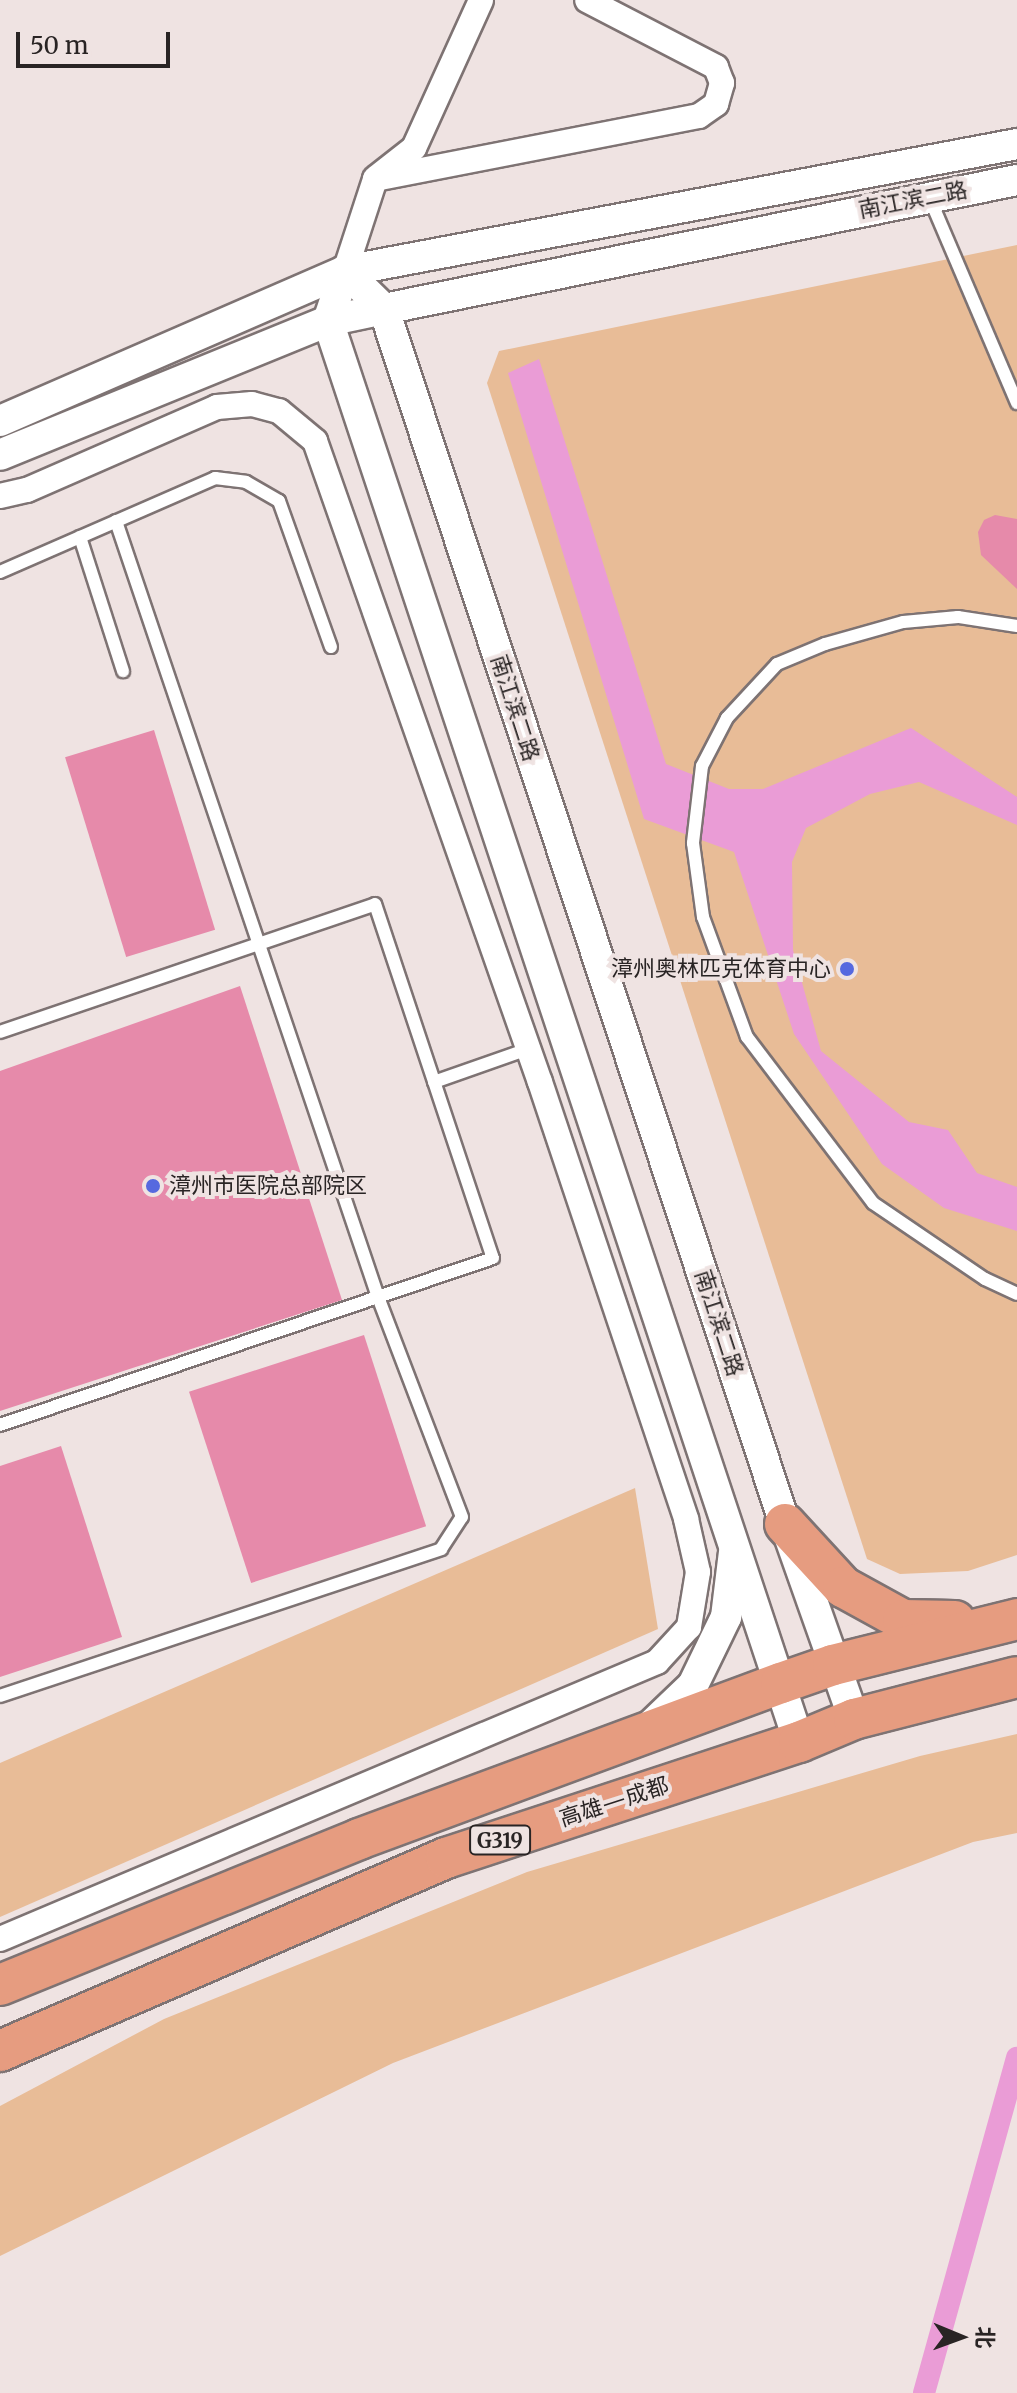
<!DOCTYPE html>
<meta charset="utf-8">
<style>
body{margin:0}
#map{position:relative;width:1017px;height:2393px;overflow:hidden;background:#efe3e2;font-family:Merriweather,"Noto Sans SC",serif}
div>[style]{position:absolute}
.green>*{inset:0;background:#e8bc97}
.water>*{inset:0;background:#ea9cd6}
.canal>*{height:22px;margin:-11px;padding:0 11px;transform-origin:11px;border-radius:11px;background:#ea9cd6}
.building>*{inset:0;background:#e68aaa;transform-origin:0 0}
.roads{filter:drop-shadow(2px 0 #7e7373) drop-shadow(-2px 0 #7e7373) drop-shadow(0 2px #7e7373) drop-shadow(0 -2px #7e7373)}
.service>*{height:12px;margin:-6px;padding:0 6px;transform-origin:6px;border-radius:6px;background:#fff}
.minor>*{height:24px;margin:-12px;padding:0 12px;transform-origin:12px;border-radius:12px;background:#fff}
.tertiary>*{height:30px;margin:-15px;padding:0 15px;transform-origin:15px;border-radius:15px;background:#fff}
.trunk>*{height:40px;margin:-20px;padding:0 20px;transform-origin:20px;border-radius:20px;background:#e69c80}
.dots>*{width:22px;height:22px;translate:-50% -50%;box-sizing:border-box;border:4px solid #efe3e2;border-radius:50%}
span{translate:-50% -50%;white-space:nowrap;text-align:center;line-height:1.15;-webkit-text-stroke:8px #efe3e2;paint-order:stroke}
.shield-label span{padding:2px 6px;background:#efe3e2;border:2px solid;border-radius:6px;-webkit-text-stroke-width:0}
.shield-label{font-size:20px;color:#292424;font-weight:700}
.street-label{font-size:22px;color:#292424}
.poi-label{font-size:22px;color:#292424}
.right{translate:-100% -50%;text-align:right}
.left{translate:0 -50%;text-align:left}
.north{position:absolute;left:921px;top:2297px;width:80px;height:80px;-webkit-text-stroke:6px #efe3e2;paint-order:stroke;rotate:91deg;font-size:22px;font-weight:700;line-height:32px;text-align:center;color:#292424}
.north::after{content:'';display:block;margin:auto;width:28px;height:36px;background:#292424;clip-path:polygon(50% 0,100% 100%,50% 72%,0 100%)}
.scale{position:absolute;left:16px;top:32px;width:154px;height:36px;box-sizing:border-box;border:4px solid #292424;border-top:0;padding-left:10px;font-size:24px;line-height:28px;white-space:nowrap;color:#292424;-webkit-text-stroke:6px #efe3e2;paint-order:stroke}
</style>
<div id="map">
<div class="green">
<i style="clip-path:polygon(1017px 245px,1017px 1555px,968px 1571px,900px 1574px,867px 1559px,487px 383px,499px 351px)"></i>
<i style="clip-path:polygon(635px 1488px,658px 1629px,0 1917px,0 1763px)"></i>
<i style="clip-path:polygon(1017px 1734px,1017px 1833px,973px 1842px,393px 2063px,0 2256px,0 2106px,164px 2019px,527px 1872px,920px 1756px)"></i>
</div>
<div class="water">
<i style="clip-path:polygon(539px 359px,666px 764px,729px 789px,763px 789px,911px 728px,1017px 797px,1017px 825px,919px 782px,870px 794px,806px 828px,792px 862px,793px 950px,821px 1051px,909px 1122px,948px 1130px,977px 1173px,1017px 1187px,1017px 1231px,944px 1208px,882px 1164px,794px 1034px,734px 852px,644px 819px,508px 373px)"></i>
</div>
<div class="canal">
<i style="left:924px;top:2393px;width:348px;rotate:-74.5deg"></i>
</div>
<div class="building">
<i style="clip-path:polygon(995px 515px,1017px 519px,1017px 589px,981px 555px,978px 532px,984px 520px)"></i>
<i style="left:154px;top:730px;width:209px;height:93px;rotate:73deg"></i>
<i style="clip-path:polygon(240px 986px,342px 1300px,0 1411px,0 1071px)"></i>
<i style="left:364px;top:1335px;width:201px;height:184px;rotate:72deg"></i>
<i style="clip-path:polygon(61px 1446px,122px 1637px,0 1677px,0 1466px)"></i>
</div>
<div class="roads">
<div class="service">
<i style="left:930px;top:199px;width:222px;rotate:66.9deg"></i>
<i style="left:80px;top:537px;width:141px;rotate:72.2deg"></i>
<i style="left:0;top:572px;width:235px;rotate:-23.6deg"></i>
<i style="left:215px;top:478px;width:31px;rotate:7deg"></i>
<i style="left:246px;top:482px;width:38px;rotate:30deg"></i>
<i style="left:279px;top:501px;width:155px;rotate:70.4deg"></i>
<i style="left:1017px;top:626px;width:60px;rotate:-171.3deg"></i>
<i style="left:958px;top:617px;width:55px;rotate:174.8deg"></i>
<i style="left:903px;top:622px;width:81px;rotate:164.2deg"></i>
<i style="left:825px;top:644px;width:52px;rotate:157.4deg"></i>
<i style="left:777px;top:664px;width:74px;rotate:132.8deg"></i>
<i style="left:727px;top:718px;width:54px;rotate:117.5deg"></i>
<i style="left:702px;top:766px;width:78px;rotate:96.7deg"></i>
<i style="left:693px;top:843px;width:75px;rotate:82.3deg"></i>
<i style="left:703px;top:917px;width:128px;rotate:69.9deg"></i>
<i style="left:747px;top:1037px;width:208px;rotate:52.8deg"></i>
<i style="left:873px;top:1203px;width:135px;rotate:34.2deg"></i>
<i style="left:985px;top:1279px;width:35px;rotate:25deg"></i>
<i style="left:0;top:1032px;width:396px;rotate:-18.8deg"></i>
<i style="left:375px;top:904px;width:373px;rotate:71.6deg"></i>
<i style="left:493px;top:1258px;width:521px;rotate:161.29deg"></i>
<i style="left:434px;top:1082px;width:100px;rotate:-19.3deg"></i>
<i style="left:0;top:1696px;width:465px;rotate:-18.4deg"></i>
<i style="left:441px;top:1549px;width:38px;rotate:-57deg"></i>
<i style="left:462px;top:1517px;width:235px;rotate:-110.9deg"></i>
<i style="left:378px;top:1297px;width:819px;rotate:-108.66deg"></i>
</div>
<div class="minor">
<i style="left:377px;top:177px;width:47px;rotate:-38.1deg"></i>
<i style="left:414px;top:148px;width:162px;rotate:-65.6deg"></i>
<i style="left:345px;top:271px;width:97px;rotate:-71.9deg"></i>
<i style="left:375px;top:179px;width:330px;rotate:-11deg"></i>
<i style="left:699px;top:116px;width:21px;rotate:-35deg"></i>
<i style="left:716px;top:104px;width:22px;rotate:-74deg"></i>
<i style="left:722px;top:83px;width:17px;rotate:-111deg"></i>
<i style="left:716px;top:67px;width:145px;rotate:-152.6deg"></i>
<i style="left:0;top:496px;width:28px;rotate:-13deg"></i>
<i style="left:27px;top:490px;width:207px;rotate:-23.6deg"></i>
<i style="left:217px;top:407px;width:35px;rotate:-5deg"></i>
<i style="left:252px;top:404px;width:28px;rotate:15deg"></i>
<i style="left:279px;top:411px;width:47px;rotate:39.8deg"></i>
<i style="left:315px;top:441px;width:679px;rotate:70.66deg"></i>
<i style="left:540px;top:1082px;width:461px;rotate:71.5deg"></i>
<i style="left:686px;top:1519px;width:54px;rotate:77.2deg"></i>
<i style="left:698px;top:1572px;width:56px;rotate:99.3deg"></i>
<i style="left:689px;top:1627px;width:47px;rotate:132.4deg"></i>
<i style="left:657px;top:1662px;width:713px;rotate:157.14deg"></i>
</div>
<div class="tertiary">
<i style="left:0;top:421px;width:376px;rotate:-23.5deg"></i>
<i style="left:345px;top:271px;width:54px;rotate:44.3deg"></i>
<i style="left:384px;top:309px;width:57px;rotate:167.9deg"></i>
<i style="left:328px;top:321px;width:354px;rotate:157.8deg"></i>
<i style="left:854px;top:1719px;width:207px;rotate:-109.5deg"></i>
<i style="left:785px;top:1524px;width:1279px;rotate:-108.27deg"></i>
<i style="left:384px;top:309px;width:646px;rotate:-11.52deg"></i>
<i style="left:647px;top:1729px;width:64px;rotate:-43.7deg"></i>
<i style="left:693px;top:1685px;width:76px;rotate:-64.1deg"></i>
<i style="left:726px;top:1617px;width:65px;rotate:-83deg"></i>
<i style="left:799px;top:1742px;width:1497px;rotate:-108.34deg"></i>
<i style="left:328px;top:321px;width:53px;rotate:-71.2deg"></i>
<i style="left:345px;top:271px;width:684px;rotate:-10.7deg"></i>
</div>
<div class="trunk">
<i style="left:785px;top:1524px;width:86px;rotate:47.4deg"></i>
<i style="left:843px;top:1587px;width:68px;rotate:28.8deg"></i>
<i style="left:903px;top:1620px;width:52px;rotate:1.1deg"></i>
<i style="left:0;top:1985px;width:388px;rotate:-22.1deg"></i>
<i style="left:359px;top:1839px;width:450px;rotate:-20.3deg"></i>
<i style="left:781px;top:1683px;width:55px;rotate:-19.1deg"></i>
<i style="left:833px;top:1665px;width:190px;rotate:-14deg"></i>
<i style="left:0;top:2051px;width:486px;rotate:-23.4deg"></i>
<i style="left:446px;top:1858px;width:372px;rotate:-18.2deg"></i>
<i style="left:799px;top:1742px;width:60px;rotate:-22.7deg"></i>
<i style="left:854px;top:1719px;width:168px;rotate:-14.4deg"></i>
</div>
</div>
<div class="dots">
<i style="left:847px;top:969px;background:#5669df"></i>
<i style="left:153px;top:1186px;background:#5669df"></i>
</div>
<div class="shield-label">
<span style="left:500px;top:1840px">G319</span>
</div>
<div class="street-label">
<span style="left:913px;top:200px;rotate:-11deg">南江滨二路</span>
<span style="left:515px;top:708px;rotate:72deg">南江滨二路</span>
<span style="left:719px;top:1323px;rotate:72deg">南江滨二路</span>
<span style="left:614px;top:1802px;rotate:-18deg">高雄—成都</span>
</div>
<div class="poi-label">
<span class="right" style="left:831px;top:969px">漳州奥林匹克体育中心</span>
<span class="left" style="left:169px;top:1186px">漳州市医院总部院区</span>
</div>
<div class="north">北</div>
<div class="scale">50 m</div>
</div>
